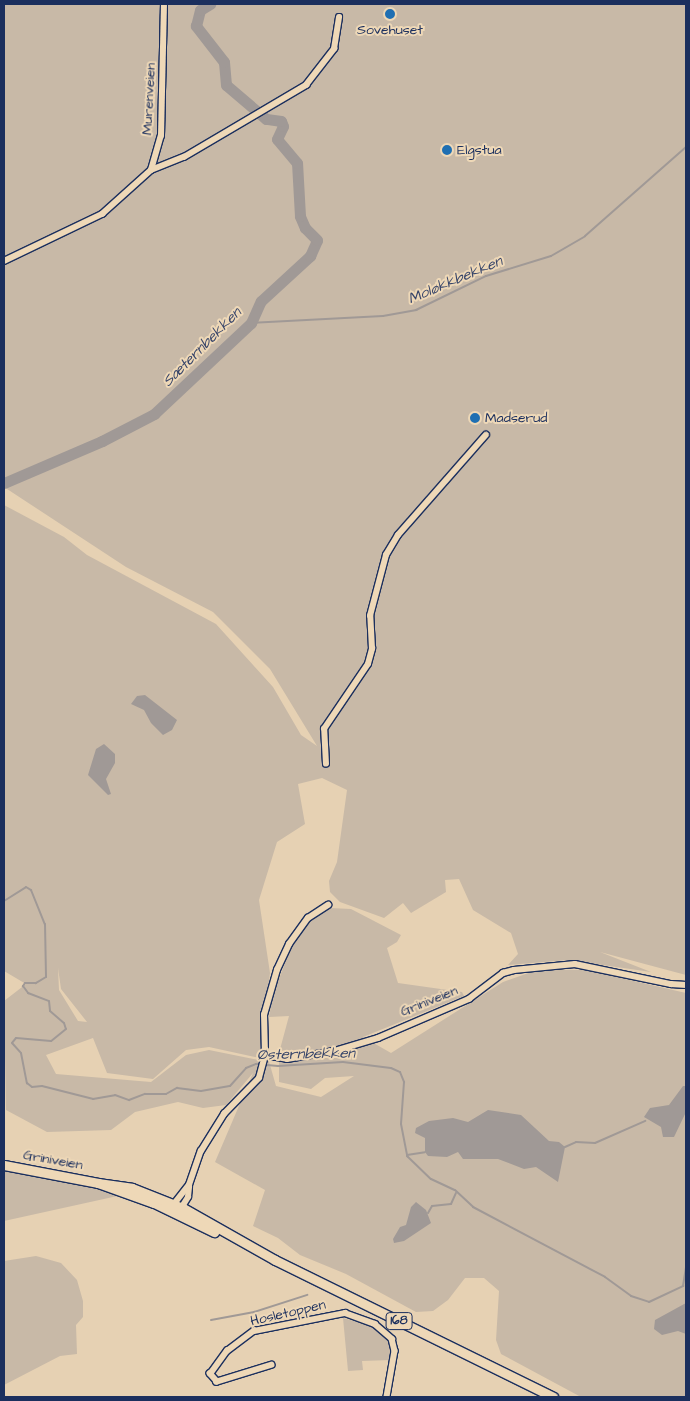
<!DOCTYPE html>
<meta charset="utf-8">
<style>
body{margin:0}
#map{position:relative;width:690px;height:1401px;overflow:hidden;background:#e6d1b3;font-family:"Architects Daughter",sans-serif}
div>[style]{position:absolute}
.green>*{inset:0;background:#c8b9a7}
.water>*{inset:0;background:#a09996}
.stream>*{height:2px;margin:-1px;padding:0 1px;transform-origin:1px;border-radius:1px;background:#a09996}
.river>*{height:11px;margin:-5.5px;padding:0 5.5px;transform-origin:5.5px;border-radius:5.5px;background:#a09996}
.roads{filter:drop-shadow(1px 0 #1b2f5e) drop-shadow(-1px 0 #1b2f5e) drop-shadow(0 1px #1b2f5e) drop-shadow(0 -1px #1b2f5e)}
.street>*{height:5.5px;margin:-2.75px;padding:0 2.75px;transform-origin:2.75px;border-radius:2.75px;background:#eed8b7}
.primary>*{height:9px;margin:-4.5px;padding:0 4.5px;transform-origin:4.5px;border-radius:4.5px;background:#eed8b7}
.dots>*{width:14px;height:14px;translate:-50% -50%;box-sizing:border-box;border:2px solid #eed8b7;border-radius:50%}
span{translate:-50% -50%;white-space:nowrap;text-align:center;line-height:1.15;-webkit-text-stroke:4px #eed8b7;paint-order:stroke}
.shield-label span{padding:1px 4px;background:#eed8b7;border:1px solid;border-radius:4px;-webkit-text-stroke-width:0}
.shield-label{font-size:12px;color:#1b2f5e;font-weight:700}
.poi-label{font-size:14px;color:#1b2f5e}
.left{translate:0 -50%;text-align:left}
.street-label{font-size:14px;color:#1b2f5e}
.water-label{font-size:15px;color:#364469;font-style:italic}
.frame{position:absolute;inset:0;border:5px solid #1b2f5e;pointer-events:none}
</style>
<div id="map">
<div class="green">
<i style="clip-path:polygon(evenodd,4px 4px,686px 4px,686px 975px,600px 952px,651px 972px,568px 960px,508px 965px,518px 954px,511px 933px,473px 910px,459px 879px,445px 880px,446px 892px,411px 913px,403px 903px,384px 918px,340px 902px,330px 892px,329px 881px,337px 862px,347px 790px,322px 778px,298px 784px,305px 824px,277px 842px,259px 900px,270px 973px,262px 1037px,276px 1086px,321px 1097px,354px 1076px,325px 1078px,311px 1089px,279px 1082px,279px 1053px,289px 1016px,269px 1017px,273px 994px,293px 943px,308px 922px,330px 908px,351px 909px,401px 935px,397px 942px,387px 948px,398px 983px,462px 992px,464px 996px,363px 1037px,391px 1053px,503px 982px,537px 970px,586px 970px,686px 993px,686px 1397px,581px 1397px,501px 1354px,496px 1340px,499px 1291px,484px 1278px,465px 1278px,448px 1300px,433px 1311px,416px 1312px,346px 1274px,300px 1255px,278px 1238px,253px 1226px,265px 1190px,215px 1162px,253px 1073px,226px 1105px,203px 1108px,178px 1102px,135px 1112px,111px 1130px,47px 1132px,6px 1110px,4px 1001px,26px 984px,4px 971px,4px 505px,64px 537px,87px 555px,216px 624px,273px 687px,301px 735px,317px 746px,270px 669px,213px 612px,126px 567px,4px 487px,4px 4px,58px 968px,61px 989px,87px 1022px,78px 1021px,59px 990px,58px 968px,4px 4px,93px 1038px,107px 1073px,153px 1079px,186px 1050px,209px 1047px,260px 1058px,259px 1060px,209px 1050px,186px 1055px,151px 1082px,56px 1074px,46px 1055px,93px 1038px)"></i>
<i style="clip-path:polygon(4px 1164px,76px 1180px,122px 1195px,4px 1221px)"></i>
<i style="clip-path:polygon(36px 1256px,61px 1263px,77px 1280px,83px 1301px,83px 1317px,76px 1325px,77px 1354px,60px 1356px,4px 1385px,4px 1261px)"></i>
<i style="clip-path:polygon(343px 1318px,368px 1325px,384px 1335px,390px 1345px,390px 1360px,362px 1361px,363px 1370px,348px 1371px)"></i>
</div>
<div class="water">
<i style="clip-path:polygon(145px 695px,177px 720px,172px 730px,163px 735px,151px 723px,144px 710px,131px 704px,137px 696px)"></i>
<i style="clip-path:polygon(104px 744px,115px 754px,115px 763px,106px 779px,111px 794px,108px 795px,88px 775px,96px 749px)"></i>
<i style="clip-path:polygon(683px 1086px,686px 1086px,686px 1112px,674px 1137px,663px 1137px,661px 1127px,644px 1117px,650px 1108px,669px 1105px)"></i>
<i style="clip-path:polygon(488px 1110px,521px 1115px,549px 1141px,559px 1142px,565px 1147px,558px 1182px,536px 1167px,524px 1169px,498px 1159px,463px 1159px,458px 1152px,447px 1157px,428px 1156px,425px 1152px,425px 1138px,415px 1133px,416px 1128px,429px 1121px,453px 1118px,468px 1122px)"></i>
<i style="clip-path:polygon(416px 1202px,426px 1210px,431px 1223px,404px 1241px,394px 1243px,393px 1239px,400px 1227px,406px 1225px,411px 1207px)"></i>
<i style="clip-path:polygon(686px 1303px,686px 1334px,678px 1331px,662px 1335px,654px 1329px,655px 1320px)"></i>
</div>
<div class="stream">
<i style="left:200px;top:10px;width:6px;rotate:-90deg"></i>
<i style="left:251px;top:323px;width:132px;rotate:-3deg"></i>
<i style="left:383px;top:316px;width:34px;rotate:-10deg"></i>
<i style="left:416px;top:310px;width:78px;rotate:-25.9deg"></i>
<i style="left:486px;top:276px;width:68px;rotate:-17.1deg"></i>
<i style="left:551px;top:256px;width:39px;rotate:-30deg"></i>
<i style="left:585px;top:236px;width:135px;rotate:-41.4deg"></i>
<i style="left:4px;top:901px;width:26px;rotate:-32deg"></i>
<i style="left:26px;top:887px;width:6px;rotate:31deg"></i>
<i style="left:31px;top:890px;width:37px;rotate:68deg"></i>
<i style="left:45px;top:924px;width:53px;rotate:88.9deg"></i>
<i style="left:46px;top:977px;width:12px;rotate:149deg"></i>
<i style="left:36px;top:983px;width:11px;rotate:180deg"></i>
<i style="left:25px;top:983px;width:4px;rotate:124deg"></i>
<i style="left:23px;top:986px;width:9px;rotate:54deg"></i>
<i style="left:28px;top:993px;width:22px;rotate:21deg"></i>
<i style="left:49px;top:1001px;width:10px;rotate:84deg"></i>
<i style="left:50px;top:1011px;width:18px;rotate:41deg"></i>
<i style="left:64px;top:1023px;width:6px;rotate:72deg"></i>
<i style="left:66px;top:1029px;width:19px;rotate:141deg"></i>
<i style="left:51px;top:1041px;width:35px;rotate:-175deg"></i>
<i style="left:16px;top:1038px;width:6px;rotate:129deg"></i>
<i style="left:12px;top:1043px;width:13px;rotate:48deg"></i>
<i style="left:21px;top:1053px;width:31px;rotate:79deg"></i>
<i style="left:27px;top:1083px;width:6px;rotate:39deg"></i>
<i style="left:32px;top:1087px;width:10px;rotate:-6deg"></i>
<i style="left:42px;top:1086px;width:53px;rotate:14.3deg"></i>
<i style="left:93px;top:1099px;width:22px;rotate:-10deg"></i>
<i style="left:115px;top:1095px;width:15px;rotate:20deg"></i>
<i style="left:129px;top:1100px;width:17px;rotate:-21deg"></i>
<i style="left:145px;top:1094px;width:21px"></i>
<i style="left:166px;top:1094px;width:13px;rotate:-29deg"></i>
<i style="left:177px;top:1088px;width:24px;rotate:7deg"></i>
<i style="left:201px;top:1091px;width:29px;rotate:-10deg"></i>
<i style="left:230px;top:1086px;width:24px;rotate:-48deg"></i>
<i style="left:246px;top:1068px;width:11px;rotate:-22deg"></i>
<i style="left:256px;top:1064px;width:22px;rotate:5deg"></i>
<i style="left:278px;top:1066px;width:65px;rotate:-3.5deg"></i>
<i style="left:343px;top:1062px;width:48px;rotate:7.1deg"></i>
<i style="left:391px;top:1068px;width:10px;rotate:24deg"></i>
<i style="left:400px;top:1072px;width:11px;rotate:68deg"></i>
<i style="left:404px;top:1082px;width:42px;rotate:94.1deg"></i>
<i style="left:401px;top:1124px;width:33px;rotate:79deg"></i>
<i style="left:407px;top:1156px;width:33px;rotate:44deg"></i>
<i style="left:431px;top:1179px;width:26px;rotate:25deg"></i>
<i style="left:455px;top:1190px;width:25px;rotate:43deg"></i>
<i style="left:473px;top:1207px;width:149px;rotate:27.9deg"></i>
<i style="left:605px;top:1277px;width:32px;rotate:36deg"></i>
<i style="left:631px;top:1296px;width:19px;rotate:18deg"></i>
<i style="left:649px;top:1302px;width:38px;rotate:-25deg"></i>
<i style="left:683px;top:1286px;width:19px;rotate:-81deg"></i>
<i style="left:565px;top:1147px;width:12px;rotate:-24deg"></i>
<i style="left:576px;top:1142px;width:19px;rotate:3deg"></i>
<i style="left:595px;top:1143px;width:55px;rotate:-23.7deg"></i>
<i style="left:407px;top:1155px;width:18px;rotate:-9deg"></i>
<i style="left:428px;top:1213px;width:8px;rotate:-60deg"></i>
<i style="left:432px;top:1206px;width:19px;rotate:-6deg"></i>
<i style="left:451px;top:1204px;width:12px;rotate:-66deg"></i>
<i style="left:211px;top:1320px;width:44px;rotate:-10.5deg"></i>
<i style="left:254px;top:1312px;width:56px;rotate:-17.8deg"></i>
</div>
<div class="river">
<i style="left:4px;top:483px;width:107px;rotate:-23.2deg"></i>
<i style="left:102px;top:441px;width:59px;rotate:-27.4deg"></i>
<i style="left:154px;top:414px;width:133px;rotate:-43.2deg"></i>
<i style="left:251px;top:323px;width:24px;rotate:-66deg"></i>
<i style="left:261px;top:301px;width:67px;rotate:-42.6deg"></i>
<i style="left:310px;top:256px;width:17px;rotate:-66deg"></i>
<i style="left:317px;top:240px;width:17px;rotate:-135deg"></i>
<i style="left:305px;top:228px;width:13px;rotate:-113deg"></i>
<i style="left:300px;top:216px;width:53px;rotate:-93.2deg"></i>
<i style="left:297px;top:163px;width:31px;rotate:-130deg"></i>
<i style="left:277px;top:139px;width:14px;rotate:-65deg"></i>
<i style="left:283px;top:126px;width:5px;rotate:-112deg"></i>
<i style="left:281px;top:121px;width:15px;rotate:-172deg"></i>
<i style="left:266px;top:119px;width:52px;rotate:-139.6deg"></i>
<i style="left:226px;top:85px;width:23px;rotate:-95deg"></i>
<i style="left:224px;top:62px;width:46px;rotate:-127.9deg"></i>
<i style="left:196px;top:26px;width:16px;rotate:-76deg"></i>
<i style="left:200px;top:10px;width:12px;rotate:-31deg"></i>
</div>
<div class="roads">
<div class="street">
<i style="left:151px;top:170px;width:35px;rotate:-22deg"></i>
<i style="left:184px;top:157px;width:142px;rotate:-30.5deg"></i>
<i style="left:306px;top:85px;width:46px;rotate:-52.1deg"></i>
<i style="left:334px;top:49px;width:32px;rotate:-81deg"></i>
<i style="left:4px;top:261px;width:109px;rotate:-25.6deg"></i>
<i style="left:102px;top:214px;width:66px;rotate:-41.9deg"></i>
<i style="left:151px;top:170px;width:35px;rotate:-74deg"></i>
<i style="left:161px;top:136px;width:132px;rotate:-88.7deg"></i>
<i style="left:326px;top:764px;width:35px;rotate:-93deg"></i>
<i style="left:324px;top:729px;width:78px;rotate:-55.9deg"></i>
<i style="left:368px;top:664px;width:16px;rotate:-75deg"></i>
<i style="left:372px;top:649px;width:33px;rotate:-93deg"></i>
<i style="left:370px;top:616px;width:63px;rotate:-75.3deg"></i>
<i style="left:386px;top:555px;width:23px;rotate:-59deg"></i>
<i style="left:398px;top:535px;width:133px;rotate:-48.7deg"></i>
<i style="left:265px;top:1055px;width:22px;rotate:10deg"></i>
<i style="left:287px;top:1059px;width:49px;rotate:-9.5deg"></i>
<i style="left:335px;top:1051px;width:45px;rotate:-16.8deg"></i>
<i style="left:378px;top:1038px;width:99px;rotate:-23.2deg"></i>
<i style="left:469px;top:999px;width:43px;rotate:-37.4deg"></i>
<i style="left:503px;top:973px;width:11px;rotate:-15deg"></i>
<i style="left:514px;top:970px;width:61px;rotate:-5.6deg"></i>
<i style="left:575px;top:964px;width:98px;rotate:11.8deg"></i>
<i style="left:671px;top:984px;width:15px;rotate:4deg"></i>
<i style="left:174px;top:1204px;width:24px;rotate:-52deg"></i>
<i style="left:189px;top:1185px;width:36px;rotate:-71deg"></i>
<i style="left:201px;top:1151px;width:44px;rotate:-58.1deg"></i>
<i style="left:224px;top:1114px;width:50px;rotate:-45.8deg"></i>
<i style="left:259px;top:1078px;width:24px;rotate:-75deg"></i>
<i style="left:265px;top:1055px;width:40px;rotate:-91.4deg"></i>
<i style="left:264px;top:1015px;width:47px;rotate:-73.9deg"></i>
<i style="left:277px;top:970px;width:29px;rotate:-65deg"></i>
<i style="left:289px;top:944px;width:32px;rotate:-54deg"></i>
<i style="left:308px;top:918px;width:24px;rotate:-33deg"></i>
<i style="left:180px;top:1210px;width:15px;rotate:-58deg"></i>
<i style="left:188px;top:1197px;width:10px;rotate:-84deg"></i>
<i style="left:272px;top:1365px;width:58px;rotate:162.8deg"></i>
<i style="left:217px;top:1382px;width:11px;rotate:-131deg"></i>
<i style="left:210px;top:1374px;width:29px;rotate:-54deg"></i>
<i style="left:227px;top:1351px;width:34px;rotate:-37deg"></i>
<i style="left:254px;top:1331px;width:93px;rotate:-11.2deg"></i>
<i style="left:345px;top:1313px;width:32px;rotate:20deg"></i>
<i style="left:375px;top:1324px;width:23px;rotate:41deg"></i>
<i style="left:392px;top:1339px;width:12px;rotate:76deg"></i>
<i style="left:395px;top:1351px;width:47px;rotate:99.9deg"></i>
</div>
<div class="primary">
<i style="left:4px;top:1165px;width:96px;rotate:10.8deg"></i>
<i style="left:98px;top:1183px;width:59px;rotate:19.7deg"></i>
<i style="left:154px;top:1203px;width:67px;rotate:25.8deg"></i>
<i style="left:98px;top:1183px;width:34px;rotate:8deg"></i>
<i style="left:132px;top:1188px;width:55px;rotate:21.4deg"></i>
<i style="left:183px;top:1208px;width:106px;rotate:29.5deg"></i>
<i style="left:275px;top:1260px;width:310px;rotate:26.2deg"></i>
</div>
</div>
<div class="dots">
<i style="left:390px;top:14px;background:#1f6fb2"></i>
<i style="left:447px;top:150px;background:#1f6fb2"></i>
<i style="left:475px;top:418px;background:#1f6fb2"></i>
</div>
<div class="shield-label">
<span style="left:399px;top:1321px">168</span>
</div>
<div class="poi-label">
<span style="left:390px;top:30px">Sovehuset</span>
<span class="left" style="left:457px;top:150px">Elgstua</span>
<span class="left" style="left:485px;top:418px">Madserud</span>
</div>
<div class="street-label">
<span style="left:149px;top:99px;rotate:-87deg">Murenveien</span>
<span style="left:429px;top:1001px;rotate:-22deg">Griniveien</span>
<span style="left:53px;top:1160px;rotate:10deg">Griniveien</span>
<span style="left:288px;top:1313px;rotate:-13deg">Hosletoppen</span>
</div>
<div class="water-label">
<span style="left:455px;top:280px;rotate:-23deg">Moløkkbekken</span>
<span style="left:202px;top:347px;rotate:-45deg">Sæternbekken</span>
<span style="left:306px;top:1054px;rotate:-1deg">Østernbekken</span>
</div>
<div class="frame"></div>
</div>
